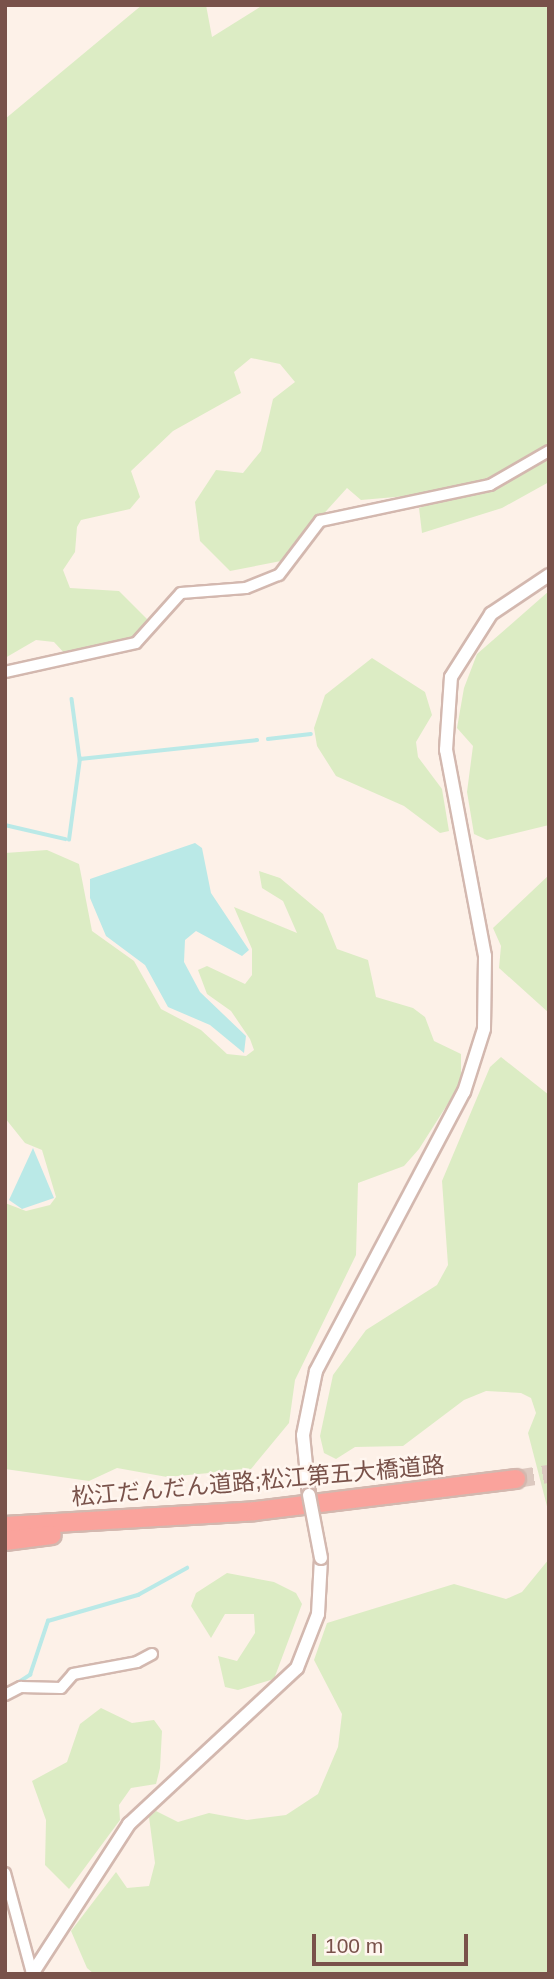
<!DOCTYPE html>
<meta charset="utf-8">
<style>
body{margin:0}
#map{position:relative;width:554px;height:1979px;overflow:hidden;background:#fdf1e8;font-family:Arial,"Noto Sans JP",sans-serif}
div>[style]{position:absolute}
.green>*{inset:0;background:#dcecc4}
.water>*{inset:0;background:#bae9e7}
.stream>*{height:3.5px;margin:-1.75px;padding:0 1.75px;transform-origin:1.75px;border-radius:1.75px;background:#bae9e7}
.motorway-tunnel>*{height:18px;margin-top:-9px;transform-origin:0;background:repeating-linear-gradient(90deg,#dcc9c0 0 18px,transparent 0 27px)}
.roads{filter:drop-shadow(2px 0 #d3b8af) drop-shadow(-2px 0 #d3b8af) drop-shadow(0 2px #d3b8af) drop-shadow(0 -2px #d3b8af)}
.minor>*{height:10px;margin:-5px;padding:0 5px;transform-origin:5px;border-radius:5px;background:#fff}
.tertiary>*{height:12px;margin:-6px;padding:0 6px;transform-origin:6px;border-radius:6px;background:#fff}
.motorway>*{height:18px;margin:-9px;padding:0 9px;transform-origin:9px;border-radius:9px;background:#faa39c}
.bridges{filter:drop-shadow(2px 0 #d3b8af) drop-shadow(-2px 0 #d3b8af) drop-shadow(0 2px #d3b8af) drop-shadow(0 -2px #d3b8af)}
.tertiary-bridge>*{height:12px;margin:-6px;padding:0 6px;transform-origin:6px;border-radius:6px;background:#fff}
span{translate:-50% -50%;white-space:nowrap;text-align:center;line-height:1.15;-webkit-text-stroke:5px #fff6ef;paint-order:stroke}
.street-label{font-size:23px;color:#79524a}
.frame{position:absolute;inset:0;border:7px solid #79524a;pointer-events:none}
.scale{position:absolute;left:312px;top:1934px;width:156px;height:32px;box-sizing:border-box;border:4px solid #79524a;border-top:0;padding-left:9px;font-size:21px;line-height:24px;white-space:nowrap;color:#79524a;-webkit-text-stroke:5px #fff6ef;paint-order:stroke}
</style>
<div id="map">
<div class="green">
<i style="clip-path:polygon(142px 5px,206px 5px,212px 37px,263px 5px,549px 5px,549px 482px,502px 508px,422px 533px,419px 508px,437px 502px,441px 493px,361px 500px,347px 488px,281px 561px,230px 571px,200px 541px,195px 502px,216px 470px,243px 473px,261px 451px,273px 399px,295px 382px,280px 364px,251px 358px,234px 372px,241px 393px,173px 431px,131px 471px,140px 497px,130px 509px,81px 520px,77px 527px,75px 552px,63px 570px,70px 588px,119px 591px,148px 620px,143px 627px,131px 639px,67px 656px,54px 642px,36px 640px,5px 658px,5px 119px)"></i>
<i style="clip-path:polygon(549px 591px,549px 825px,487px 840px,474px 834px,467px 792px,473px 746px,457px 728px,464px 688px,477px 654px)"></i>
<i style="clip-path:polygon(372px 658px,425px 692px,432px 715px,416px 742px,418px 757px,442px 789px,449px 831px,440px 833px,404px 806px,336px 776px,317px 746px,314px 728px,325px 695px)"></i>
<i style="clip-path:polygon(47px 850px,79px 864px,92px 931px,134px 961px,161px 1009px,201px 1030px,227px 1054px,246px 1056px,254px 1050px,250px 1039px,231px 1011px,207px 994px,198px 970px,207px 966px,245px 984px,252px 975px,252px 949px,234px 907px,297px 933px,283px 901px,262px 888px,259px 871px,280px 878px,323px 914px,337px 949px,368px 960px,376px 997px,413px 1008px,425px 1017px,434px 1041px,461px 1054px,461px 1083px,419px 1149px,404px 1166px,358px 1183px,356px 1255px,295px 1380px,289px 1423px,251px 1469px,167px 1477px,117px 1468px,89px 1481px,5px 1469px,5px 1203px,26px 1211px,50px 1205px,56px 1197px,42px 1150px,25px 1143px,5px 1118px,5px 853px)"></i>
<i style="clip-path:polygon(549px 875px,549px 1013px,499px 968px,501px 946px,493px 928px)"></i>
<i style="clip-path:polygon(501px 1057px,549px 1095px,549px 1514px,528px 1433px,536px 1413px,531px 1398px,521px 1393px,486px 1391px,464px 1400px,403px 1446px,355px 1447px,336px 1459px,324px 1453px,320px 1436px,333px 1375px,366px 1330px,437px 1285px,448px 1265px,442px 1181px,490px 1067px)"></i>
<i style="clip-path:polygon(549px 1559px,549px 1974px,94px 1974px,87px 1968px,71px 1931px,116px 1872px,127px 1888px,149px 1886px,155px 1863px,149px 1817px,156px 1811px,178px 1822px,209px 1813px,247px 1820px,286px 1815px,318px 1794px,338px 1747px,342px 1714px,314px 1660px,327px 1623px,454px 1584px,506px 1599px,522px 1592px)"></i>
<i style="clip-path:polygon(227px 1573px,274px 1582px,296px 1593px,302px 1604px,274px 1679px,238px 1690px,225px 1687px,218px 1656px,237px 1661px,255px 1633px,254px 1614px,225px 1614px,211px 1638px,191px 1606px,196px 1593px)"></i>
<i style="clip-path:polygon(101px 1708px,132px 1723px,154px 1720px,162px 1731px,160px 1768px,156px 1784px,131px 1788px,119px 1805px,120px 1820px,69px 1889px,45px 1865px,46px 1820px,32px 1781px,67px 1762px,80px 1724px)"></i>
</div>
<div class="water">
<i style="clip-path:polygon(195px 843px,202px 848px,211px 893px,249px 950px,242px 956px,196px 931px,185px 940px,184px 962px,200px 992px,246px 1036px,244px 1053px,210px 1025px,168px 1007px,145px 965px,106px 936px,90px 898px,90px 879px)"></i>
<i style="clip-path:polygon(33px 1148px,54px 1198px,22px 1209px,9px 1200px)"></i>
</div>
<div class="stream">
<i style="left:72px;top:699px;width:61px;rotate:82.4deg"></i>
<i style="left:268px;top:739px;width:43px;rotate:-6.6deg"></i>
<i style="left:5px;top:825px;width:62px;rotate:13.1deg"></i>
<i style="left:69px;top:840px;width:82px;rotate:-82.3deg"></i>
<i style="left:80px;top:759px;width:178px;rotate:-6.1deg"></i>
<i style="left:16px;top:1684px;width:17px;rotate:-33deg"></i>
<i style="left:30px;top:1675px;width:57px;rotate:-71.6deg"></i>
<i style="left:48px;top:1621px;width:94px;rotate:-16.1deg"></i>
<i style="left:138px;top:1595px;width:56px;rotate:-28.9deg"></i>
</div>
<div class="motorway-tunnel">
<i style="left:516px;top:1479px;width:33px;rotate:-9deg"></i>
</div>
<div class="roads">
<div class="minor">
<i style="left:5px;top:672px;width:134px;rotate:-12.5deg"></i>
<i style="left:136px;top:643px;width:67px;rotate:-48deg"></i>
<i style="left:181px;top:593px;width:65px;rotate:-4.4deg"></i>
<i style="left:246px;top:588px;width:35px;rotate:-22deg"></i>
<i style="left:279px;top:575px;width:68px;rotate:-52.8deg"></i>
<i style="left:320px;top:521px;width:174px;rotate:-12deg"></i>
<i style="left:490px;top:485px;width:68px;rotate:-30deg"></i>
<i style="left:5px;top:1695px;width:18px;rotate:-27deg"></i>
<i style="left:21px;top:1687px;width:40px;rotate:1.4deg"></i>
<i style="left:61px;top:1688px;width:18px;rotate:-49deg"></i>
<i style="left:73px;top:1674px;width:65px;rotate:-10.6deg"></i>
<i style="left:137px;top:1662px;width:17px;rotate:-28deg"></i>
<i style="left:5px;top:1873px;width:104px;rotate:74.9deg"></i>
</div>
<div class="tertiary">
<i style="left:309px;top:1495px;width:60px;rotate:-95.7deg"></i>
<i style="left:303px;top:1435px;width:65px;rotate:-78.5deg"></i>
<i style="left:316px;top:1371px;width:316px;rotate:-62.1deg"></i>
<i style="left:464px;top:1092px;width:66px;rotate:-72.4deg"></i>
<i style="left:484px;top:1029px;width:73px;rotate:-89.2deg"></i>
<i style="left:485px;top:956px;width:210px;rotate:-100.7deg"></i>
<i style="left:446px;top:750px;width:73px;rotate:-86.1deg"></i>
<i style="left:451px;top:677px;width:75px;rotate:-57.6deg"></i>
<i style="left:491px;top:614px;width:70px;rotate:-33.9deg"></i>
<i style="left:32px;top:1974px;width:179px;rotate:-57.1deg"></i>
<i style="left:129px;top:1824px;width:229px;rotate:-42.9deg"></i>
<i style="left:297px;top:1668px;width:58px;rotate:-68.7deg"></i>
<i style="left:318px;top:1614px;width:56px;rotate:-86.9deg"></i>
</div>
<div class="motorway">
<i style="left:5px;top:1526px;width:250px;rotate:-3.4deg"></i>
<i style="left:255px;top:1511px;width:263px;rotate:-7deg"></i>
<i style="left:5px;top:1541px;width:47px;rotate:-7.3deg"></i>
</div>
</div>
<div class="bridges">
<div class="tertiary-bridge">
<i style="left:309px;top:1495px;width:64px;rotate:79.2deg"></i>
</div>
</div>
<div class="street-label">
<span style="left:258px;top:1481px;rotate:-5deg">松江だんだん道路;松江第五大橋道路</span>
</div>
<div class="frame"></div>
<div class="scale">100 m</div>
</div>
